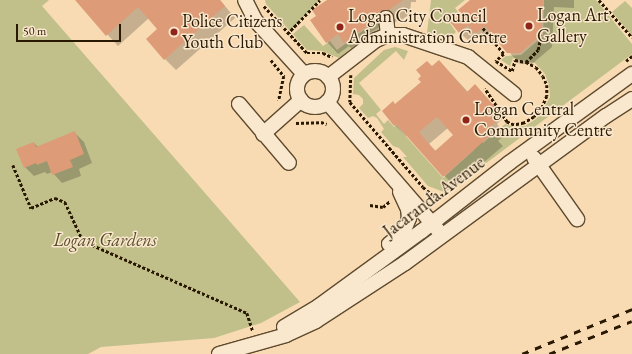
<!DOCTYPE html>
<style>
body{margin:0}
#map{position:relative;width:632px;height:354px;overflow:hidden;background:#f8dbb3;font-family:"EB Garamond",serif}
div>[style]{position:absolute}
.green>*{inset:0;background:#c1bf8a}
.shadow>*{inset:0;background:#0003}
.building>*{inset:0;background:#dd9c77}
.path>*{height:2.5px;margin-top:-1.25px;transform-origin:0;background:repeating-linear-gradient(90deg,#2a1901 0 3px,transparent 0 5px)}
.roads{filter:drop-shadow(1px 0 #5e4a2e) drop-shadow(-1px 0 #5e4a2e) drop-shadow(0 1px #5e4a2e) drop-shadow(0 -1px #5e4a2e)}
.minor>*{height:14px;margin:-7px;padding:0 7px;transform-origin:7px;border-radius:7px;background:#fae8ce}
.minor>.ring{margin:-7px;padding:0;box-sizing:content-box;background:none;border:14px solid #fae8ce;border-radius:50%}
.rail>*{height:3px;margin-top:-1.5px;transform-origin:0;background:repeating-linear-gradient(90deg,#2a1901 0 7px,transparent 0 14px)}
.dots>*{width:11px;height:11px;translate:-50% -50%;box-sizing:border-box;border:2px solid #fae8ce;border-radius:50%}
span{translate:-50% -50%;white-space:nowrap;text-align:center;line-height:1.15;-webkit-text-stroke:3px #fae8ce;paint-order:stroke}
.poi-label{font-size:18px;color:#2a1901}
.left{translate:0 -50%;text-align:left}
.street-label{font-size:18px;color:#2a1901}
.park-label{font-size:18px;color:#574b2a;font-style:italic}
.scale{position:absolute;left:16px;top:24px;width:105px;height:18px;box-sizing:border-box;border:2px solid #2a1901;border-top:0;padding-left:5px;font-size:12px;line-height:14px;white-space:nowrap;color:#2a1901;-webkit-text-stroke:3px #fae8ce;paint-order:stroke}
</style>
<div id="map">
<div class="green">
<i style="clip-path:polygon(0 0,49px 0,42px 6px,300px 302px,261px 323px,214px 338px,101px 347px,88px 354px,0 354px)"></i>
<i style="clip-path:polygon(265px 0,320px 0,290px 31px,266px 4px)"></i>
<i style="clip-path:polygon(431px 0,465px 0,455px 8px,459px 13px,449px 22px,456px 32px,449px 39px,427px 33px)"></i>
<i style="clip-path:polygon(544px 0,596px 0,632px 44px,632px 54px,453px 188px,444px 192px,428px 186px,403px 157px,407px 157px,399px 148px,393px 146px,381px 132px,384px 129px,377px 118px,373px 116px,368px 118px,359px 108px,363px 104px,363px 99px,359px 95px,353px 94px,354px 78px,384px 50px,395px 47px,408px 51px,404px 60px,396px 51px,359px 83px,381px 110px,376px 114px,384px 124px,388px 120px,394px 127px,396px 125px,443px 178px,474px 150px,479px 137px,483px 143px,505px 124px,514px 127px,525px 126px,536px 119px,543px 110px,550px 97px,549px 85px,545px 74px,535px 63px,513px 58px,510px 66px,501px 60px,506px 56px,521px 55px,543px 36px)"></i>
<i style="clip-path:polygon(625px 1px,632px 8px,632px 35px,612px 12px)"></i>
<i style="clip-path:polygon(380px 18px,382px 22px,380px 27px,369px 33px,339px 58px,322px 51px,307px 50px,293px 34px,304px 25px,323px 46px,330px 41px,337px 50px)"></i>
</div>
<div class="shadow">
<i style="clip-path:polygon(76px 0,220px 0,235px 18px,176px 70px,165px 59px,159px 29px,149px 18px,118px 46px)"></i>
<i style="clip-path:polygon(329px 0,416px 0,416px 2px,411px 2px,410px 14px,400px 21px,392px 22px,356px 53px,349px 46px,338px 54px,327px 42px,317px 16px)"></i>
<i style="clip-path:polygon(472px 0,574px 0,574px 8px,554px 7px,552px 47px,532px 64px,520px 64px,496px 38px,487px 45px,479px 36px,471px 43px,459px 32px,462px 13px)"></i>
<i style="clip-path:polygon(evenodd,439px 61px,468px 92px,475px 85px,486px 97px,504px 117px,497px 124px,506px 134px,498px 141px,503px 146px,455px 187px,407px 135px,406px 136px,395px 125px,395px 105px,422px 82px,432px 67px,439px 61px,448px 128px,454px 135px,436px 151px,429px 144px,448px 128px)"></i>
<i style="clip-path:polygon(75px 133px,84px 142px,92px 163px,79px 169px,81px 176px,62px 183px,52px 172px,47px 174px,45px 172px,34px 176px,25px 167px,34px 143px,38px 147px)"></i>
</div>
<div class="building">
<i style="clip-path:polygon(75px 0,220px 0,225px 6px,164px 60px,146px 39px,157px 29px,138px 7px,106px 36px)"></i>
<i style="clip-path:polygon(327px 0,403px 0,389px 10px,381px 11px,378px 18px,344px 43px,338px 34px,326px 43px,310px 20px,316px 16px,312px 10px)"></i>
<i style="clip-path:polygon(470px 0,543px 0,541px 35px,520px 53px,507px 53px,485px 26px,475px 34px,468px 25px,459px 33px,450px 22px,461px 13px,458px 10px)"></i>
<i style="clip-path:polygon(evenodd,439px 60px,467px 92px,475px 84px,494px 106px,487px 112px,496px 122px,488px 129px,492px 134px,443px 177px,396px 124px,394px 126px,382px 111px,393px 101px,395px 104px,421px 82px,418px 79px,421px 76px,416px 70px,427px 61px,432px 66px,439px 60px,437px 117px,453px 135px,435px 151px,419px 132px,437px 117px)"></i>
<i style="clip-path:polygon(75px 131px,84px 154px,70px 160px,73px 167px,52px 175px,47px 161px,37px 165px,36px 163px,24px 168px,16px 149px,34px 142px,36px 147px)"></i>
</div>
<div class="path">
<i style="left:599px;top:0;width:50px;rotate:48.3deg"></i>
<i style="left:264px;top:6px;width:64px;rotate:47.5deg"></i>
<i style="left:307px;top:53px;width:16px"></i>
<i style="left:323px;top:53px;width:10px;rotate:24deg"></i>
<i style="left:483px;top:28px;width:33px;rotate:51deg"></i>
<i style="left:504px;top:54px;width:11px;rotate:139deg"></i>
<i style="left:496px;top:61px;width:19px;rotate:32deg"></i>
<i style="left:512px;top:71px;width:11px;rotate:-75deg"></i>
<i style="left:515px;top:60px;width:11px;rotate:10deg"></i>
<i style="left:526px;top:62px;width:11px;rotate:27deg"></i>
<i style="left:536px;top:67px;width:11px;rotate:52deg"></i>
<i style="left:543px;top:76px;width:10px;rotate:66deg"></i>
<i style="left:547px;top:85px;width:11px;rotate:90deg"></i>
<i style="left:547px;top:96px;width:13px;rotate:113deg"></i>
<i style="left:542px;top:108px;width:12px;rotate:132deg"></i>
<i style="left:534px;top:117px;width:12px;rotate:149deg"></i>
<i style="left:524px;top:123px;width:10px;rotate:169deg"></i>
<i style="left:514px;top:125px;width:8px;rotate:-157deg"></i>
<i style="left:507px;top:122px;width:40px;rotate:-124deg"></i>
<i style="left:287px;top:34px;width:47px;rotate:-45.9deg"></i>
<i style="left:271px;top:60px;width:21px;rotate:51deg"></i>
<i style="left:284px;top:76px;width:25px;rotate:102deg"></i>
<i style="left:626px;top:61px;width:8px;rotate:-40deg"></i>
<i style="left:526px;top:62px;width:17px;rotate:-45deg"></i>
<i style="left:538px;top:50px;width:15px;rotate:-79deg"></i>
<i style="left:351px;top:75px;width:27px;rotate:92deg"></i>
<i style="left:350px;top:102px;width:112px;rotate:49.3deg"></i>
<i style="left:423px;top:187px;width:17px;rotate:40deg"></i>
<i style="left:436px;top:198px;width:10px;rotate:-24deg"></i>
<i style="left:296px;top:123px;width:25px;rotate:-2deg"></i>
<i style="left:321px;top:122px;width:6px;rotate:18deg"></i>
<i style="left:13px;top:165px;width:47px;rotate:67.3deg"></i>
<i style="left:31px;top:208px;width:26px;rotate:-23deg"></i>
<i style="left:55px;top:198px;width:11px;rotate:22deg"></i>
<i style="left:65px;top:202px;width:43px;rotate:65.2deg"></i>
<i style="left:83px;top:241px;width:179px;rotate:23.7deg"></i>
<i style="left:247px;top:313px;width:19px;rotate:72deg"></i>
<i style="left:370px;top:205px;width:13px;rotate:9deg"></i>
<i style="left:383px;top:207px;width:9px;rotate:-41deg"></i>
</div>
<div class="roads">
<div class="minor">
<i style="left:245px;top:0;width:22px;rotate:63deg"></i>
<i style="left:255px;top:20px;width:73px;rotate:47.8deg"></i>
<i style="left:386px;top:18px;width:17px;rotate:83deg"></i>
<i class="ring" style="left:297px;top:71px;width:22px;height:22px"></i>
<i style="left:328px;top:77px;width:61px;rotate:-37.6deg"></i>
<i style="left:376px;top:40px;width:13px;rotate:-23deg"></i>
<i style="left:388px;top:35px;width:15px"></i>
<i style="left:403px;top:35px;width:69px;rotate:18.7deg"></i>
<i style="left:468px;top:57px;width:59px;rotate:38.8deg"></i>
<i style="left:327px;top:102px;width:169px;rotate:49.1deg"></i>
<i style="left:239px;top:104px;width:77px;rotate:49.7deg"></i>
<i style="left:263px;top:134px;width:51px;rotate:-41.8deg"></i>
<i style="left:534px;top:158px;width:75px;rotate:54.8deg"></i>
<i style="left:389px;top:244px;width:18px;rotate:-38deg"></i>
<i style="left:403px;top:233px;width:16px;rotate:-68deg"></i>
<i style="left:409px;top:218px;width:9px;rotate:-96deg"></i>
<i style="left:408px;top:209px;width:19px;rotate:-115deg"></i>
<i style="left:284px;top:327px;width:41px;rotate:-31deg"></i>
<i style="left:319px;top:306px;width:127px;rotate:-36.1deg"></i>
<i style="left:422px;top:231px;width:110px;rotate:-38deg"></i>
<i style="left:509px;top:163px;width:152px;rotate:-35.9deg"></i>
<i style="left:219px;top:354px;width:70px;rotate:-15.8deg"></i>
<i style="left:286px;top:335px;width:33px;rotate:-25deg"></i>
<i style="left:316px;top:321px;width:106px;rotate:-33.1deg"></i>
<i style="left:405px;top:263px;width:249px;rotate:-36.2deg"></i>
<i style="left:606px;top:116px;width:31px;rotate:-33deg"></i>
</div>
</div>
<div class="rail">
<i style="left:522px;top:354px;width:119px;rotate:-22.2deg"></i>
<i style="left:549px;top:354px;width:89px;rotate:-21.7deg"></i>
</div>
<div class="dots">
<i style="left:529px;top:26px;background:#8f2418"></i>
<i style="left:340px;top:27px;background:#8f2418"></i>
<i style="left:174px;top:32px;background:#8f2418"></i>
<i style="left:466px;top:120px;background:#8f2418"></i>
</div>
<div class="poi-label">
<span class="left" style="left:537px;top:26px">Logan Art<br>Gallery</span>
<span class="left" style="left:348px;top:27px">Logan City Council<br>Administration Centre</span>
<span class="left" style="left:182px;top:32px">Police Citizens<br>Youth Club</span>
<span class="left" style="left:474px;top:120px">Logan Central<br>Community Centre</span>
</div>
<div class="street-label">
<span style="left:434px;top:197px;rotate:-37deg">Jacaranda Avenue</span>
</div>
<div class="park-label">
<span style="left:105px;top:240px">Logan Gardens</span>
</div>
<div class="scale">50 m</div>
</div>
